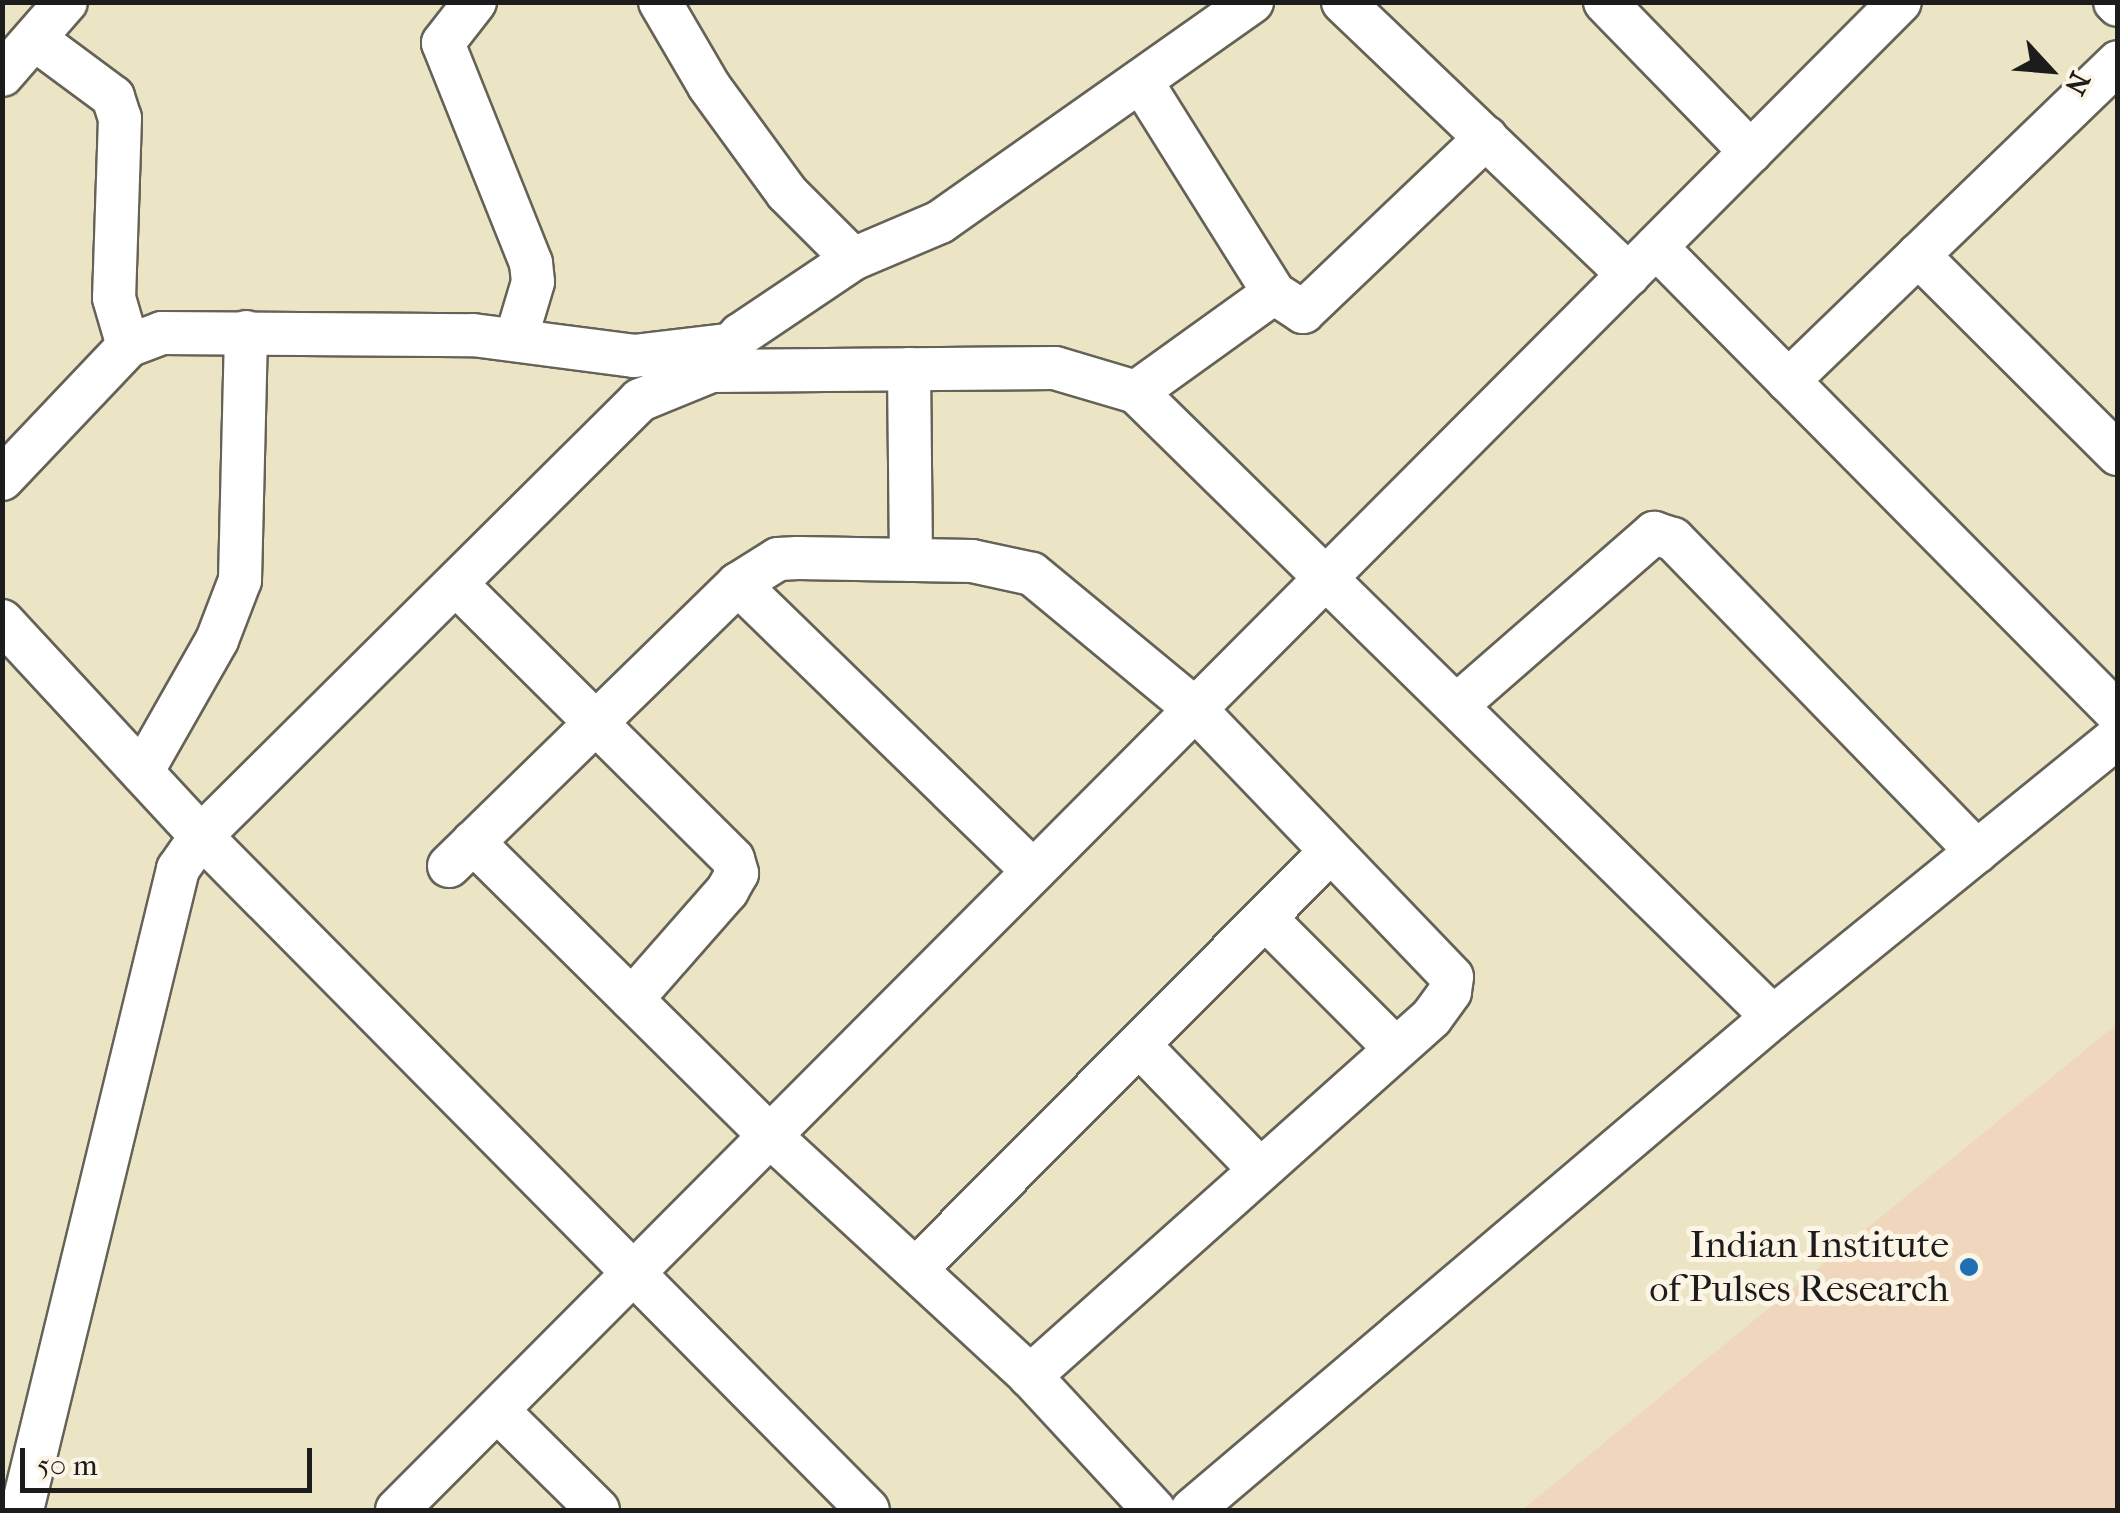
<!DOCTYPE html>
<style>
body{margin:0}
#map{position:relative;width:2120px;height:1513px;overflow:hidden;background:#ece5c5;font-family:"IM FELL French Canon",serif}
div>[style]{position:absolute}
.built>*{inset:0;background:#efd6bc}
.roads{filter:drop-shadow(2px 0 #656257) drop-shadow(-2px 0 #656257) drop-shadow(0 2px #656257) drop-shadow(0 -2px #656257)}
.minor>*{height:42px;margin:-21px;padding:0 21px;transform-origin:21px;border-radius:21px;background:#fff}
.dots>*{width:28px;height:28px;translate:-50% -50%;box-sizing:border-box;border:5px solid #fcf5e5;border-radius:50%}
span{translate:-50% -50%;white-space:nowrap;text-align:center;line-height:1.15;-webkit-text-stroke:10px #fcf5e5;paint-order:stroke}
.poi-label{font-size:38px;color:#1c1c1c}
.right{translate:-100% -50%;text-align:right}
.frame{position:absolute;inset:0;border:5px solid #1c1c1c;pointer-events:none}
.north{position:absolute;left:2000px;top:20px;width:100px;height:100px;-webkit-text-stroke:8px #fcf5e5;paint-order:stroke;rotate:116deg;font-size:28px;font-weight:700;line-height:40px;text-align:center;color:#1c1c1c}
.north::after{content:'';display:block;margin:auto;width:35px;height:45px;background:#1c1c1c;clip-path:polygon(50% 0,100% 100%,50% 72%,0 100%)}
.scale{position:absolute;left:20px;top:1448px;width:292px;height:45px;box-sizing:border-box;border:5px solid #1c1c1c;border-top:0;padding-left:12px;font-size:30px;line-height:35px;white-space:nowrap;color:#1c1c1c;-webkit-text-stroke:8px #fcf5e5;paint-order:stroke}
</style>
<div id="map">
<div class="built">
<i style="clip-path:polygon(2117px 1024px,2117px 1510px,1522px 1510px)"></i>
</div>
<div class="roads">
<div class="minor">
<i style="left:475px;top:2px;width:52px;rotate:128deg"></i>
<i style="left:443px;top:43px;width:237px;rotate:68.2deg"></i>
<i style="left:531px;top:263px;width:19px;rotate:84deg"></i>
<i style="left:533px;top:282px;width:59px;rotate:106.6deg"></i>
<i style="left:660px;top:2px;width:97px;rotate:59.7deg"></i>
<i style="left:709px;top:86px;width:132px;rotate:53.9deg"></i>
<i style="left:787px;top:193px;width:93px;rotate:45deg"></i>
<i style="left:853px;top:259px;width:95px;rotate:-23deg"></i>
<i style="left:940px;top:222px;width:382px;rotate:-35.2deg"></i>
<i style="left:1343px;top:2px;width:395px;rotate:43.7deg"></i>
<i style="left:1605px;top:2px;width:209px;rotate:45.8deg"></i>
<i style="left:2115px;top:2px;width:4px;rotate:45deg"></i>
<i style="left:36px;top:40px;width:96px;rotate:36.5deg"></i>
<i style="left:113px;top:97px;width:22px;rotate:72deg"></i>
<i style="left:120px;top:118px;width:180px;rotate:91.9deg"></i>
<i style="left:114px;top:298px;width:50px;rotate:73.7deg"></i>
<i style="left:2px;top:75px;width:97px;rotate:-48.8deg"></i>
<i style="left:1141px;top:81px;width:250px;rotate:57.9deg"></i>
<i style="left:1274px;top:293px;width:35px;rotate:33deg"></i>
<i style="left:1303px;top:312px;width:253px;rotate:-43.6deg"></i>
<i style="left:1656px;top:247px;width:657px;rotate:45.31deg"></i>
<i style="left:1918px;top:255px;width:282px;rotate:44.9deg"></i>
<i style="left:712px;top:367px;width:43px;rotate:-48.8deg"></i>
<i style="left:740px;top:335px;width:136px;rotate:-33.9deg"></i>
<i style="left:909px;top:369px;width:191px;rotate:89.4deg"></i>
<i style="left:1788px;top:381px;width:459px;rotate:-44deg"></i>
<i style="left:1136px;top:392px;width:170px;rotate:-35.7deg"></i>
<i style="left:2px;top:479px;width:183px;rotate:-46.5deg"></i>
<i style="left:128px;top:346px;width:36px;rotate:-21deg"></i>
<i style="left:162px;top:333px;width:311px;rotate:0.4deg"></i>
<i style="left:473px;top:335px;width:162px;rotate:7.4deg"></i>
<i style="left:634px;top:356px;width:95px;rotate:-6.7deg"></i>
<i style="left:738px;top:584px;width:47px;rotate:-32deg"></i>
<i style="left:778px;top:559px;width:20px;rotate:-3deg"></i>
<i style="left:798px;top:558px;width:174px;rotate:1deg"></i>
<i style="left:972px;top:561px;width:61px;rotate:12.2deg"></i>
<i style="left:1032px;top:574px;width:212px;rotate:39.6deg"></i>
<i style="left:1195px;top:709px;width:371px;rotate:46.2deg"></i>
<i style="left:1452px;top:977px;width:15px;rotate:98deg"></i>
<i style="left:1450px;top:992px;width:32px;rotate:126deg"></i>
<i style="left:1431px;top:1018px;width:538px;rotate:138.24deg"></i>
<i style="left:459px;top:587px;width:386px;rotate:44.8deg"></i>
<i style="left:733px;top:859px;width:15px;rotate:74deg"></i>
<i style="left:737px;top:873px;width:21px;rotate:119deg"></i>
<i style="left:727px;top:891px;width:144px;rotate:131.3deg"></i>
<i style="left:2px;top:621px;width:293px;rotate:47.2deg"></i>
<i style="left:201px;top:836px;width:948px;rotate:45.3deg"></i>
<i style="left:1457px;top:705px;width:262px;rotate:-41.1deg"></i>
<i style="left:1654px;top:533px;width:20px;rotate:18deg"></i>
<i style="left:1673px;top:539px;width:436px;rotate:45.8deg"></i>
<i style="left:142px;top:772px;width:152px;rotate:-60.4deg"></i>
<i style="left:217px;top:640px;width:64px;rotate:-69deg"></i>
<i style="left:240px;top:580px;width:248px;rotate:-88.6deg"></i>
<i style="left:473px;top:842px;width:414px;rotate:44.7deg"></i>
<i style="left:767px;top:1133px;width:358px;rotate:42.7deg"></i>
<i style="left:1030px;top:1376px;width:183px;rotate:47.2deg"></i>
<i style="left:449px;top:866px;width:404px;rotate:-44.3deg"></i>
<i style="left:738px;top:584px;width:412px;rotate:44.2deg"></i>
<i style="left:1265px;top:918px;width:185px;rotate:45deg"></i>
<i style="left:1139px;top:1045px;width:173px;rotate:45.9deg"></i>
<i style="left:918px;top:1267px;width:585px;rotate:-45.21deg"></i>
<i style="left:497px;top:1410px;width:142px;rotate:44.7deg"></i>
<i style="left:22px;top:1510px;width:660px;rotate:-76.32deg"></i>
<i style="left:178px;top:869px;width:40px;rotate:-55.1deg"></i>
<i style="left:201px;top:836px;width:619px;rotate:-44.8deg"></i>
<i style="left:640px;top:400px;width:77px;rotate:-22.2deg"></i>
<i style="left:711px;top:371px;width:344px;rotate:-0.5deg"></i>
<i style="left:1055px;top:368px;width:84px;rotate:16.5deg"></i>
<i style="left:1136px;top:392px;width:892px;rotate:44.46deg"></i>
<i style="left:397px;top:1510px;width:2129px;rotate:-45.1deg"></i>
<i style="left:1192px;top:1510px;width:762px;rotate:-40.32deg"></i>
<i style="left:1773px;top:1017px;width:444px;rotate:-39.1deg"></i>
</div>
</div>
<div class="dots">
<i style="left:1969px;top:1267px;background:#1f6fb2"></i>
</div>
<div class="poi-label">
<span class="right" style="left:1949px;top:1267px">Indian Institute<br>of Pulses Research</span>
</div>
<div class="frame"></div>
<div class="north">N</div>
<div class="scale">50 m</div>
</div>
